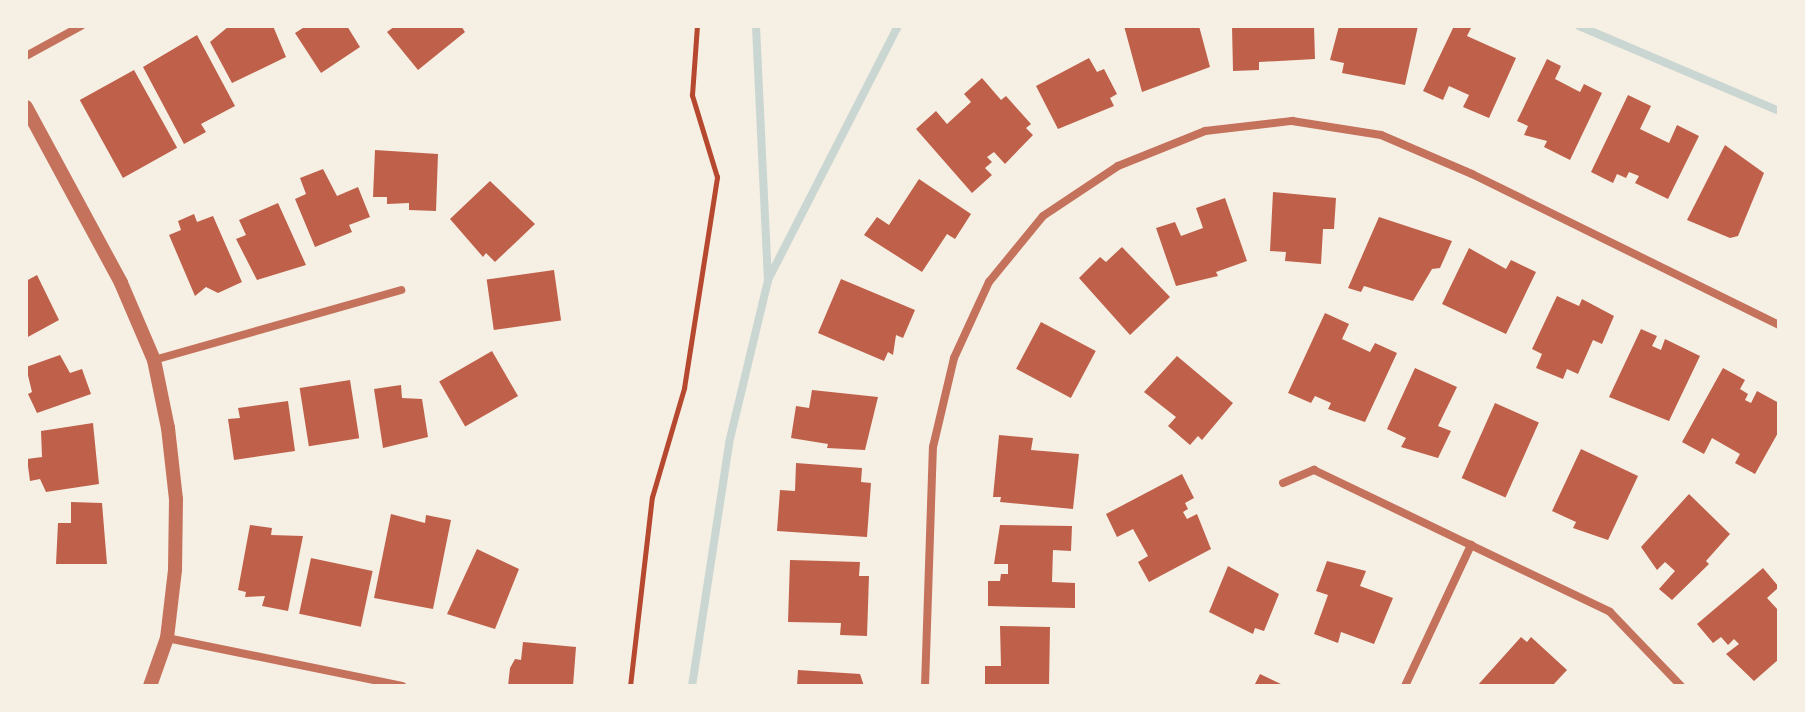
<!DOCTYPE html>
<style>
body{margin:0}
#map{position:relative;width:1805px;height:712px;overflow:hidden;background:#f6efe4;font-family:"Roboto Condensed",sans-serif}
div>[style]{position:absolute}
.stream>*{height:8px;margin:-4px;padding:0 4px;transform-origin:4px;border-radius:4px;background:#c9d6d2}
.building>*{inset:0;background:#bf614a;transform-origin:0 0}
.path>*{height:5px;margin:-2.5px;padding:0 2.5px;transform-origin:2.5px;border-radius:2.5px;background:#b5482f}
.minor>*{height:8px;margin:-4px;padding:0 4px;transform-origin:4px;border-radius:4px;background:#c5725c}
.tertiary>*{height:14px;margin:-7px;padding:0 7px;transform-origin:7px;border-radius:7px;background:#c5725c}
span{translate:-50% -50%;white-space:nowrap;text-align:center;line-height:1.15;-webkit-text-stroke:8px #f6efe4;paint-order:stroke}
.frame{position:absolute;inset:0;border:28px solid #f6efe4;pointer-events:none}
</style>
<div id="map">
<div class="stream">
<i style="left:1579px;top:26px;width:217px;rotate:23deg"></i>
<i style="left:769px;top:278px;width:283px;rotate:-62.9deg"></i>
<i style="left:692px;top:686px;width:246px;rotate:-81.3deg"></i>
<i style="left:729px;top:443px;width:167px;rotate:-76.5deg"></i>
<i style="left:768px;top:281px;width:255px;rotate:-92.7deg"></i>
</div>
<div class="building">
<i style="clip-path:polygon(229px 26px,273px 26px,286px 57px,232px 83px,210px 42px)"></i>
<i style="clip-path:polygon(306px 26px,347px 26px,360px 47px,321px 73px,295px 33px)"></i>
<i style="clip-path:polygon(395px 26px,461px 26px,465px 32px,418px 70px,387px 32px)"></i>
<i style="clip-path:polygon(1124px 26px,1199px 26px,1210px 67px,1142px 92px)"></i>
<i style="clip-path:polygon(1232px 26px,1314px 26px,1315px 59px,1259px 62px,1259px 70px,1233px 71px)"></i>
<i style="clip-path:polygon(1339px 26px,1418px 26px,1405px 85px,1342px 73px,1344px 63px,1330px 60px)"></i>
<i style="clip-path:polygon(1454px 26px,1471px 28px,1467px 36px,1516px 58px,1489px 118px,1463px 107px,1469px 95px,1449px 86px,1443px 100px,1423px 91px)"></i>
<i style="clip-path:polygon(197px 35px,235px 106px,201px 124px,206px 132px,184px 144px,143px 67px)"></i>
<i style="clip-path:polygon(1089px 58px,1097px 72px,1104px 69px,1117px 94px,1110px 98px,1114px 106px,1058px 129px,1036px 86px)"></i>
<i style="clip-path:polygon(1547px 59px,1561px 66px,1555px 79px,1580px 92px,1584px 84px,1602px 93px,1570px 160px,1544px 147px,1547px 141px,1524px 135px,1528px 126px,1517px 121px)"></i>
<i style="left:134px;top:70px;width:89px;height:62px;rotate:61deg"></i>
<i style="clip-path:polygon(982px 78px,1001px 100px,1006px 96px,1031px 124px,1026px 128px,1033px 135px,1005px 164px,994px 152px,987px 157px,992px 162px,985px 168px,992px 175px,972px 193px,916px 129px,936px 111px,947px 124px,971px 102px,964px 94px)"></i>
<i style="clip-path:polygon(1628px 95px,1651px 106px,1640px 129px,1669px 143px,1677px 125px,1699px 136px,1668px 199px,1635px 183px,1639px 176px,1629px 172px,1626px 178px,1617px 174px,1613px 183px,1591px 172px)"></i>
<i style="clip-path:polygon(1725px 145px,1764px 173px,1738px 236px,1730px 238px,1687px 220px)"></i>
<i style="clip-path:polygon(375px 150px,438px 154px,436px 211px,409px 210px,409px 203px,387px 204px,387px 197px,373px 197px)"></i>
<i style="clip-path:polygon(323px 169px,337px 196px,358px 187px,370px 217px,349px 225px,352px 232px,315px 247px,295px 199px,306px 194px,300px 178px)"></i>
<i style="clip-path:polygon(919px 179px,971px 214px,955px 239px,947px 234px,922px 272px,864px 235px,877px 217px,889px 225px)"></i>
<i style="clip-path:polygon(490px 181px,535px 224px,495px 262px,486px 253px,483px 257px,450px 219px)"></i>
<i style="clip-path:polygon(1273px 192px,1336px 198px,1334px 229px,1323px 229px,1321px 264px,1285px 261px,1286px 252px,1270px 251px)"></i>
<i style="clip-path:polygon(1225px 198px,1247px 261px,1216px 272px,1218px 276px,1176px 286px,1156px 228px,1175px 222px,1181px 236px,1203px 228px,1196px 208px)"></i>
<i style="clip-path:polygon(278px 203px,306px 265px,257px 280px,236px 239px,246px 235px,239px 220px)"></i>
<i style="clip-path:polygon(194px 214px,197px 222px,213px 216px,242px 282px,218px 293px,206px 287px,195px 296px,169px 235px,181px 230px,178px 221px)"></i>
<i style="clip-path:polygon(1379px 217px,1452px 241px,1440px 268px,1432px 269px,1413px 301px,1364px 286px,1361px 292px,1348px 288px)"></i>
<i style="clip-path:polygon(1122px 247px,1170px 297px,1130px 335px,1079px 278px,1100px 257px,1106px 262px)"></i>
<i style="clip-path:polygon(1469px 248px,1506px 269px,1511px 260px,1536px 272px,1506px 334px,1442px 304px)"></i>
<i style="left:554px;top:270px;width:51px;height:68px;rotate:82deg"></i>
<i style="clip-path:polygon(37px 275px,59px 320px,26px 338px,26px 281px)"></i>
<i style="clip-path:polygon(841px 279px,915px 310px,903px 338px,896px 335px,893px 355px,888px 352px,884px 361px,818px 333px)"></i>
<i style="clip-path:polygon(1557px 296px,1579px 306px,1582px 299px,1614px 316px,1602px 344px,1593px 340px,1578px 374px,1567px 369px,1563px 379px,1536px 368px,1542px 354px,1532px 349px)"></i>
<i style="clip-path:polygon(1325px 313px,1349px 324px,1342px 339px,1370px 352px,1375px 343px,1397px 353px,1365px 422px,1328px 409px,1331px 403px,1315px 396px,1311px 403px,1288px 393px)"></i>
<i style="left:1041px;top:322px;width:62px;height:53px;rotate:28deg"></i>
<i style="clip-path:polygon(1641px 329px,1657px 336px,1652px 346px,1661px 350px,1665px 339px,1700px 356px,1669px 421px,1609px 397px)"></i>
<i style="left:492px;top:351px;width:52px;height:61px;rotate:60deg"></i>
<i style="clip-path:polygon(60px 355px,70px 373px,82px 369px,91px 394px,37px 413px,28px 394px,32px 392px,26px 367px)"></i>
<i style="clip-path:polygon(1177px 356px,1233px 403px,1202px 440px,1198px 436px,1190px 445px,1168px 426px,1176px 417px,1144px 392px)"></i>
<i style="clip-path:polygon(1415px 368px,1457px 387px,1438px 426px,1451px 431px,1438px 458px,1401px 447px,1406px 438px,1387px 429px)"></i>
<i style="clip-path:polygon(1723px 368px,1745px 380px,1740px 389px,1748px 394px,1745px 400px,1751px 403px,1757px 391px,1779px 403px,1779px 431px,1755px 474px,1735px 463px,1740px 454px,1712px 438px,1704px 454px,1682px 442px)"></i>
<i style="left:350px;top:380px;width:59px;height:51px;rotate:81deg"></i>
<i style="clip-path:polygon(401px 385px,402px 398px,422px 399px,428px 437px,383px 448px,374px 389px)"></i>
<i style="clip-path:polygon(812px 390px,878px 397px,865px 450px,827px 448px,828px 444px,791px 438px,796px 406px,809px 408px)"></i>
<i style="clip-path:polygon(288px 401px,295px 451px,234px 460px,228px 419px,240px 418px,238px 408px)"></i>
<i style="left:1495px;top:403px;width:48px;height:82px;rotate:24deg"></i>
<i style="clip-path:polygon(93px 423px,99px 484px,46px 492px,40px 479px,30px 481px,27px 459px,42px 457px,41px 431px)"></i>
<i style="clip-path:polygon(999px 435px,1033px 438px,1031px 450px,1079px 454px,1073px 509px,1000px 502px,1001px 497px,993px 497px)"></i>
<i style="clip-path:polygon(1581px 449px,1638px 476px,1608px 540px,1573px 528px,1576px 522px,1552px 511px)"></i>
<i style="clip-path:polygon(796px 463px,862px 468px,861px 482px,871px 483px,867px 537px,777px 531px,780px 490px,795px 491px)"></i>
<i style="clip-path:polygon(1182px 474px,1194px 498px,1185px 503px,1188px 509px,1183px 512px,1187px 519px,1197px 514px,1211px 549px,1149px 582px,1138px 562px,1148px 556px,1133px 529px,1117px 537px,1106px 514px)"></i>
<i style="clip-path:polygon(1689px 494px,1730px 534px,1706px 561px,1709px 564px,1672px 600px,1659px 589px,1675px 571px,1665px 562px,1657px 570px,1641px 547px)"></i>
<i style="clip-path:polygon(71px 502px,102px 503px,107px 564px,56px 564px,58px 523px,71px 523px)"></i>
<i style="clip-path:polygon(391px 514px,425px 523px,426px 515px,451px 520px,433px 609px,374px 598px)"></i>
<i style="clip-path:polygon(250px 525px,272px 528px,271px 535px,303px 536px,288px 611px,262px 606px,265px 596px,245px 597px,246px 592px,238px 590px)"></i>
<i style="clip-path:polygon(1000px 525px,1072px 526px,1071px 551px,1053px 550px,1052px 582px,1075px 583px,1075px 608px,988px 606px,988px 581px,1000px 581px,1001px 574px,1008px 574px,1008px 564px,994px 564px)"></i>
<i style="clip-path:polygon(477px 549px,519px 569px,495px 629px,447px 614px)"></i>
<i style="left:311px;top:558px;width:63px;height:57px;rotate:12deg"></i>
<i style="clip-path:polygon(790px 560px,860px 562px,859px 576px,869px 576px,867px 636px,840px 635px,841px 623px,788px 622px)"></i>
<i style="clip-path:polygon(1327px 561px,1366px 571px,1360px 586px,1393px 598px,1374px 644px,1341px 632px,1338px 643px,1314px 634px,1328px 595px,1316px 591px)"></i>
<i style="clip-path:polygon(1228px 566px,1279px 594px,1264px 631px,1255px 628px,1253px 634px,1209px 612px)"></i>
<i style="clip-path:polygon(1763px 568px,1779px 587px,1767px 598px,1779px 611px,1779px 659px,1754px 681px,1726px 654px,1739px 644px,1734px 639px,1728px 645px,1721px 637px,1713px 643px,1697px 624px)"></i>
<i style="clip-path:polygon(1000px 626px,1050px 627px,1049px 686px,985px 686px,985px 666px,1001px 666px)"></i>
<i style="clip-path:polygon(1521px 637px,1527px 642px,1531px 637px,1567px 670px,1552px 686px,1477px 686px)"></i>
<i style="clip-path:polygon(523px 642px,576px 647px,573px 686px,508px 686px,510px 668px,515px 659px,521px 660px)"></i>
<i style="clip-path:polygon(798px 670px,860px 674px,864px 686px,797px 686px)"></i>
<i style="clip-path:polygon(1260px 674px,1285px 686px,1254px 686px)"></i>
</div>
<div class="path">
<i style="left:630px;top:686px;width:190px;rotate:-83.4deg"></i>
<i style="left:652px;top:497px;width:114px;rotate:-73.6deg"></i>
<i style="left:684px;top:388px;width:214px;rotate:-81.1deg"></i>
<i style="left:717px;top:177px;width:86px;rotate:-107deg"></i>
<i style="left:692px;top:95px;width:69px;rotate:-85.9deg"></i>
</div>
<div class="minor">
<i style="left:26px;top:56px;width:63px;rotate:-28.6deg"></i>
<i style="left:154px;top:360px;width:257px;rotate:-15.8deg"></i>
<i style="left:1283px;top:483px;width:34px;rotate:-23deg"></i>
<i style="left:1314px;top:470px;width:328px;rotate:25.6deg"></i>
<i style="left:1610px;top:612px;width:103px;rotate:46.2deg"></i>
<i style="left:167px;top:638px;width:240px;rotate:11.5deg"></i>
<i style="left:925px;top:686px;width:239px;rotate:-88.1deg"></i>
<i style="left:933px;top:447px;width:91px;rotate:-76.7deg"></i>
<i style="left:954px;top:358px;width:84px;rotate:-65.3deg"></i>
<i style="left:989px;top:282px;width:85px;rotate:-50.7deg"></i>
<i style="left:1043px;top:216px;width:90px;rotate:-33.7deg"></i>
<i style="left:1118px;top:166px;width:94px;rotate:-21.9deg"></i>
<i style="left:1205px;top:131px;width:88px;rotate:-6.6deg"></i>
<i style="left:1292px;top:121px;width:90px;rotate:8.9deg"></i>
<i style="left:1381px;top:135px;width:99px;rotate:23.2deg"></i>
<i style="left:1472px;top:174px;width:342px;rotate:26.2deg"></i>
<i style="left:1405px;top:686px;width:156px;rotate:-64.9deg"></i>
</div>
<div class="tertiary">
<i style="left:26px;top:107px;width:200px;rotate:61.6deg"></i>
<i style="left:121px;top:283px;width:84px;rotate:66.8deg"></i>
<i style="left:154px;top:360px;width:69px;rotate:78.4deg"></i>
<i style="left:168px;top:428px;width:71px;rotate:83.6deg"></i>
<i style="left:176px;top:499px;width:71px;rotate:90.8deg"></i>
<i style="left:175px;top:570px;width:68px;rotate:96.7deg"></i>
<i style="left:167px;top:638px;width:51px;rotate:109.5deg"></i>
</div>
<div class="frame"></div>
</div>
